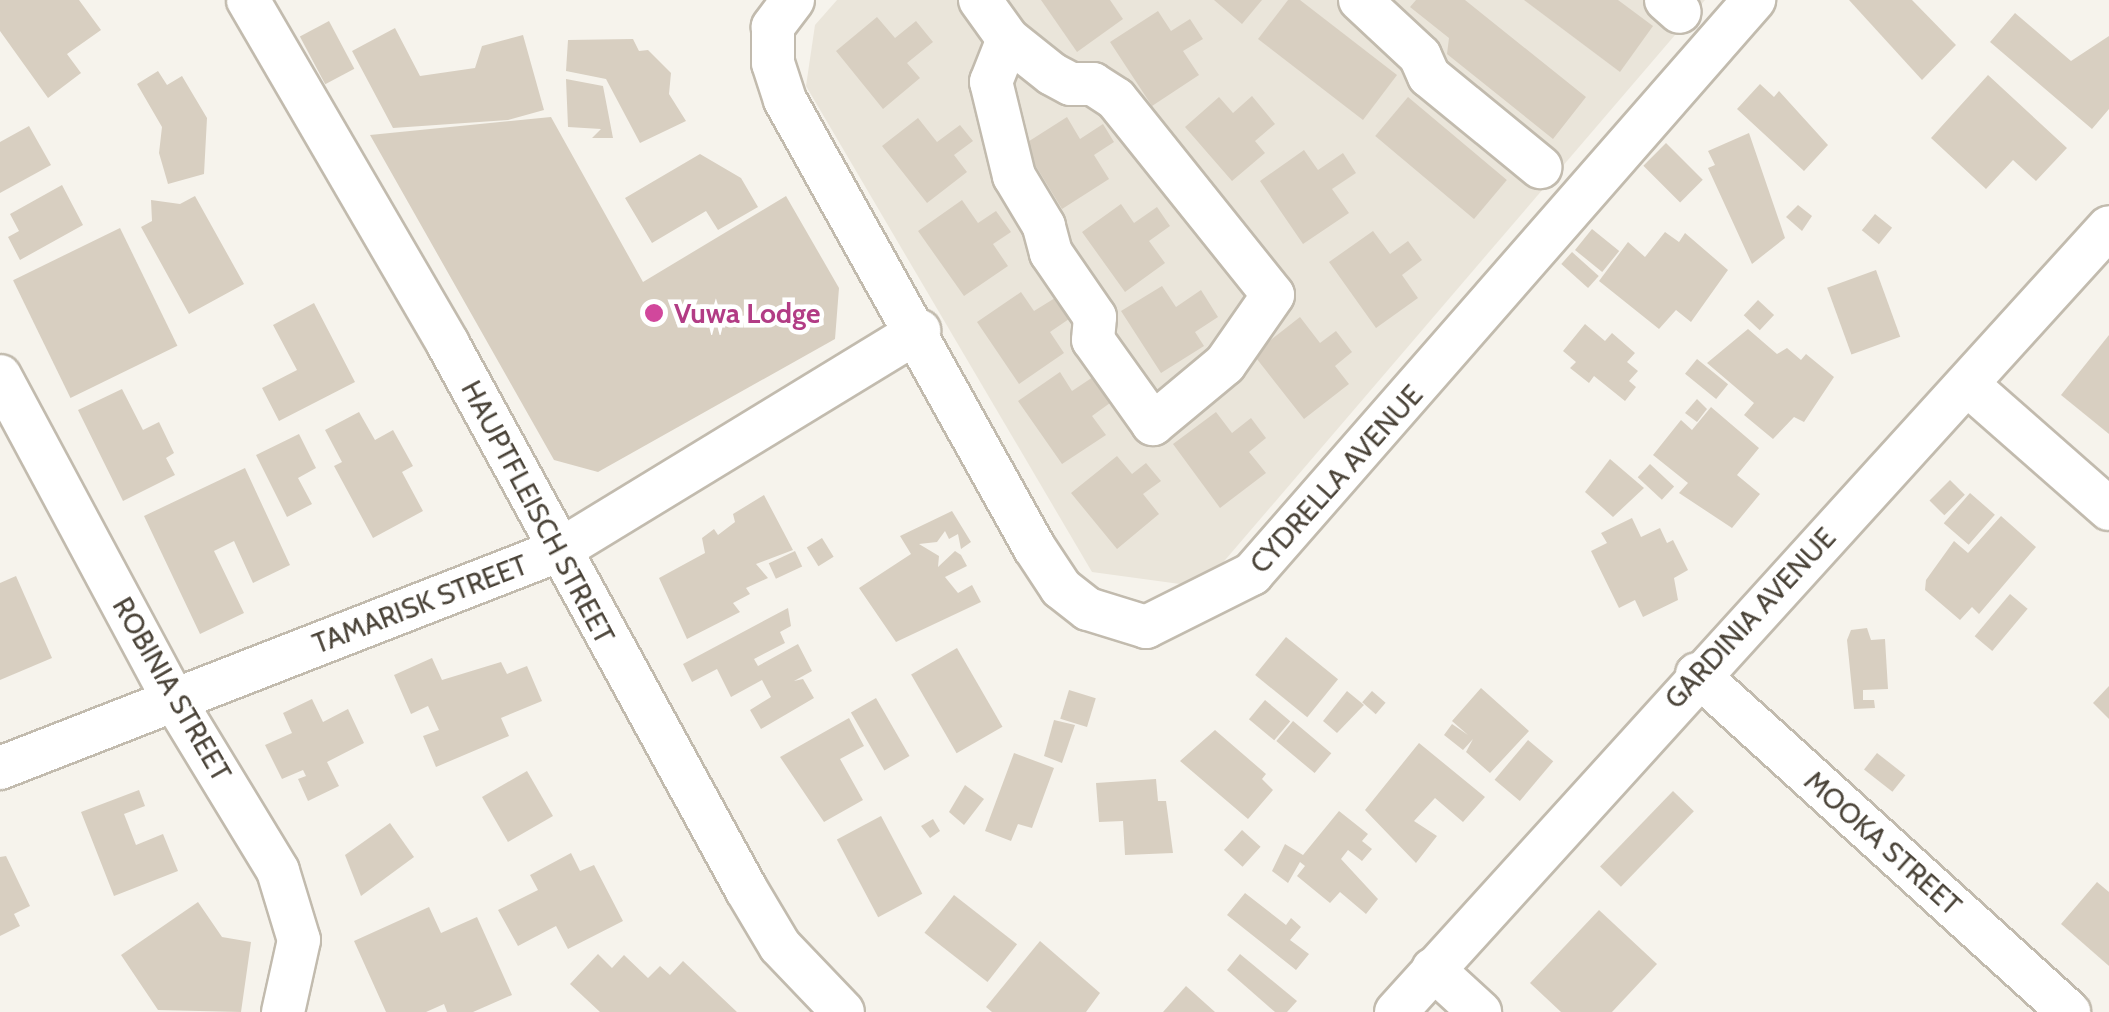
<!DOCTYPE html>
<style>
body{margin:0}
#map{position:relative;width:2109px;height:1012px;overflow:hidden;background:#f6f3ec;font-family:Cabin,sans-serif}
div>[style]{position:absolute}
.residential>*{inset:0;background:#eae5da}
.building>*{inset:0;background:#d8cfc1;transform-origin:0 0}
.roads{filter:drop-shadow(2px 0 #c2bbae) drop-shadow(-2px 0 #c2bbae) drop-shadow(0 2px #c2bbae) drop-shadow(0 -2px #c2bbae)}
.minor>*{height:42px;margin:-21px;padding:0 21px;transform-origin:21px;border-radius:21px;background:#fff}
.dots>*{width:28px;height:28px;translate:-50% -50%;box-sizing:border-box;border:5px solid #fff;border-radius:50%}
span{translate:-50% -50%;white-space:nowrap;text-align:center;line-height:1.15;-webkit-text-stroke:9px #fff;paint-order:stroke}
.hotel-label{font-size:28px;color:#b23c85;font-weight:700}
.left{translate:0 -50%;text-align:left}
.street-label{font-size:28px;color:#4b4439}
</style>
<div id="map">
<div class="residential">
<i style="clip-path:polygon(837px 0,1705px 0,1202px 587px,1092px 572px,806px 86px,815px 25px)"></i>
</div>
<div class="building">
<i style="clip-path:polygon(0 0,79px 0,101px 30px,67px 54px,81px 73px,48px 98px,0 31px)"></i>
<i style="clip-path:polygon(1041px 0,1110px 0,1123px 19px,1077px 52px)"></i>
<i style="clip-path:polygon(1214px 0,1262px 0,1242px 24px)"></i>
<i style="clip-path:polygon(1288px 0,1300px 0,1397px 75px,1363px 120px,1258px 39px)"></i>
<i style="clip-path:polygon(1416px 0,1465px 0,1586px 97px,1553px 139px,1447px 54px,1449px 38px,1410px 7px)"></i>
<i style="clip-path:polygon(1524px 0,1618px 0,1653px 26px,1620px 72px)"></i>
<i style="clip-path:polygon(1849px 0,1912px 0,1956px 45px,1922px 80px)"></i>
<i style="clip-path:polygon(1158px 11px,1171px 31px,1190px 19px,1203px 39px,1183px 51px,1199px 75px,1152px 106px,1110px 42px)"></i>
<i style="clip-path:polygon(2015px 13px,2071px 61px,2109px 36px,2109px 109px,2092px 129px,1990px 42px)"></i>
<i style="clip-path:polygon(877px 17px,895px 38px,916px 21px,933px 42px,907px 63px,920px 78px,883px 109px,836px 51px)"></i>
<i style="left:329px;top:21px;width:54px;height:33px;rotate:62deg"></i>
<i style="clip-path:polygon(395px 28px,420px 76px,475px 68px,482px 46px,523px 35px,544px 110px,508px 120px,393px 128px,352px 51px)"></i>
<i style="clip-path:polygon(633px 39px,639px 51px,648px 50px,671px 73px,669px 94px,686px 121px,640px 143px,606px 79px,566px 71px,568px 40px)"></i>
<i style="clip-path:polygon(158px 71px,167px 85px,182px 76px,207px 118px,204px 174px,168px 184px,159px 153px,162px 127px,137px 84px)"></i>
<i style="clip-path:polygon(1988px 75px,2067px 148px,2036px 181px,2013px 160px,1986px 189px,1931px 138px)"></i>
<i style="clip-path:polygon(566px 79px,603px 86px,613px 138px,592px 138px,601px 129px,568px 127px)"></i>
<i style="clip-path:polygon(1760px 84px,1774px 97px,1779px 91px,1828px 145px,1804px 171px,1737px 109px)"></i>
<i style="clip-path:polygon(1252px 96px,1275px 124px,1255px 141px,1265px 153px,1232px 181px,1185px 127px,1219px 97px,1233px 113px)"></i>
<i style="left:1408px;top:97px;width:129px;height:51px;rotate:40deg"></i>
<i style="clip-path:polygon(551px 117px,643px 282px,786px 196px,839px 288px,835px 339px,598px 472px,554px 460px,370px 135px)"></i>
<i style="clip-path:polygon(1067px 117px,1080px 139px,1103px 124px,1114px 142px,1094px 155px,1109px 179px,1062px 209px,1023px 145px)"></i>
<i style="clip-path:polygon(918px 118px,937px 142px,960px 125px,973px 141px,954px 155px,967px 172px,927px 203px,882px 146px)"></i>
<i style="clip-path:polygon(29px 126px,51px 165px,0 193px,0 142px)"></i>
<i style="clip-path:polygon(1749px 133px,1785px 238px,1752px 264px,1708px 168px,1715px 165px,1708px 151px)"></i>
<i style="left:1666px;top:143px;width:52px;height:32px;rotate:45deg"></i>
<i style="clip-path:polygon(1304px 150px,1318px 170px,1343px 153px,1356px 173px,1332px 189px,1349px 213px,1303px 244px,1260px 181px)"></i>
<i style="clip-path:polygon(700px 154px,741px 178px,758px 207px,718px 230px,706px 211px,652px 243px,625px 198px)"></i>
<i style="clip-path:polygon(62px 185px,83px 225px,20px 260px,8px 237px,19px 231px,10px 214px)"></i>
<i style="clip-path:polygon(195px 196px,244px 284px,189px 314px,141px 227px,152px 221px,151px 200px,180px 204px)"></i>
<i style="clip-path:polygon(962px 200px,978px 223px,996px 211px,1011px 232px,993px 244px,1008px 266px,964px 296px,918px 231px)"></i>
<i style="clip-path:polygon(1121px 204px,1134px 223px,1157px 207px,1170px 226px,1149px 241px,1165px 263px,1125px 292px,1082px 232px)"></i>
<i style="clip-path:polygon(1798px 205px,1812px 216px,1802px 231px,1786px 217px)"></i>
<i style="left:1875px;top:214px;width:22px;height:21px;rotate:39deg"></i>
<i style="left:120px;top:228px;width:131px;height:119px;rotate:64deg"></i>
<i style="left:1592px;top:229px;width:35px;height:27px;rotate:39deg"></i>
<i style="clip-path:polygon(1373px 231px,1390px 254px,1408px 241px,1422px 260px,1402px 275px,1418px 298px,1376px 328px,1329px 262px)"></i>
<i style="clip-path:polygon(1665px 232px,1679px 242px,1685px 233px,1728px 270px,1691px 322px,1676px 310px,1659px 329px,1599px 281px,1628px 242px,1645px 257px)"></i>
<i style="left:1572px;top:252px;width:36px;height:16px;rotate:42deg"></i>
<i style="left:1876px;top:270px;width:71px;height:52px;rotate:70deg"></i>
<i style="clip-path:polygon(1162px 286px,1176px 307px,1201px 290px,1218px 317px,1195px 332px,1204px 346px,1161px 373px,1121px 311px)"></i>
<i style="clip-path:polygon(1021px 292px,1034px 311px,1055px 298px,1069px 319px,1050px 332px,1064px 353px,1019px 384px,977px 322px)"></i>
<i style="left:1758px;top:300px;width:22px;height:21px;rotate:43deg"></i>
<i style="clip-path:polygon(314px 303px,355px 382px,279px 421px,262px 388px,297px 370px,273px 325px)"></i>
<i style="clip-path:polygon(1300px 317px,1320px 343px,1336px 331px,1352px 352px,1335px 366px,1349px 384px,1304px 419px,1253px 354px)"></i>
<i style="clip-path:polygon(1585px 324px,1605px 341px,1612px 333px,1635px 353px,1627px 362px,1638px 371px,1629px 381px,1636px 387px,1625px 401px,1594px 376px,1589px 383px,1570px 368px,1576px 362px,1563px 351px)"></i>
<i style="clip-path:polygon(1748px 329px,1777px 354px,1787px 348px,1801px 360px,1806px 354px,1834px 377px,1804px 422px,1794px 417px,1773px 439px,1744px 415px,1754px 403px,1707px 363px)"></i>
<i style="clip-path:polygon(2109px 335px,2109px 434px,2061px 395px)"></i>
<i style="left:1697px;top:359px;width:40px;height:19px;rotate:39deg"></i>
<i style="clip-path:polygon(1060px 372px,1072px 391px,1093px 377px,1110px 403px,1092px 416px,1106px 435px,1062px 464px,1018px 401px)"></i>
<i style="clip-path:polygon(122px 389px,143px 430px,159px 422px,174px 453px,166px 458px,175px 475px,123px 501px,78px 410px)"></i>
<i style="clip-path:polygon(1697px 399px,1707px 409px,1697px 422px,1685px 413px)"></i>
<i style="clip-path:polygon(1711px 407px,1759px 448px,1737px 475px,1760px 494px,1732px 528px,1679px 493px,1688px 483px,1653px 455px,1681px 420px,1692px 430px)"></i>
<i style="clip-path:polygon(359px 412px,375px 440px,393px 430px,413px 466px,402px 472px,423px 511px,373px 538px,334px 466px,342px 462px,325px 430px)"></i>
<i style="clip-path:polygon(1216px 412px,1232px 433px,1251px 418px,1266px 438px,1249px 452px,1266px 473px,1220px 508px,1173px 444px)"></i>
<i style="clip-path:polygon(299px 434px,316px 468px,298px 478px,312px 504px,287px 517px,256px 455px)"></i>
<i style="clip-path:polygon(1117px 456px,1132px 474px,1146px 463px,1161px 481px,1143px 494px,1159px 514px,1117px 549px,1071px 493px)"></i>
<i style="clip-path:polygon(1610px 459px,1644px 488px,1613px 517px,1585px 492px)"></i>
<i style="left:1650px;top:464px;width:33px;height:18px;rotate:43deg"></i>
<i style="clip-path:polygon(245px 468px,290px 565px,253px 583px,234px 541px,214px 551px,244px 613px,200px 634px,144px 516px)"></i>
<i style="left:1950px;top:480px;width:21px;height:29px;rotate:45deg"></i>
<i style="left:1970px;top:493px;width:33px;height:40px;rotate:41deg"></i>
<i style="clip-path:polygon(764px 495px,793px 550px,756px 564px,768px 578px,746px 588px,750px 594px,733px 603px,740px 612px,687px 639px,659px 578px,705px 553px,702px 538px,714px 529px,718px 535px,735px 522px,733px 514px)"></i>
<i style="clip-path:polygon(952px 511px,971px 542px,961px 549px,958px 534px,949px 539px,945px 531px,937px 542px,919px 544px,939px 556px,938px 567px,955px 551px,961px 555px,967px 566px,945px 577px,958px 593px,972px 585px,981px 602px,896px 642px,859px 588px,911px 554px,900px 536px)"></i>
<i style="clip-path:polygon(2001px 516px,2036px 547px,1979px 614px,1972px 607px,1960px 620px,1925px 590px,1926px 580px,1954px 541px,1968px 553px)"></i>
<i style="clip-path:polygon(1632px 518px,1641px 537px,1660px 528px,1667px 543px,1673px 540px,1688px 570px,1674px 578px,1678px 600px,1643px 617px,1635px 600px,1619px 608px,1591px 551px,1607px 543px,1601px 533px)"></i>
<i style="left:822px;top:538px;width:22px;height:18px;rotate:58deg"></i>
<i style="left:795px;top:551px;width:17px;height:29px;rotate:65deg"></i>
<i style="clip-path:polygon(16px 576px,52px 658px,0 680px,0 583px)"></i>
<i style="left:2010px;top:594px;width:23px;height:55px;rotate:40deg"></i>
<i style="clip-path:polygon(788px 608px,791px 626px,780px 632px,785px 643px,754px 659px,758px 666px,798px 644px,812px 671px,794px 681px,803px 679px,814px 698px,761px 729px,750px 710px,771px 697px,762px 680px,731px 697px,717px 669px,692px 682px,683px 664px)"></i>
<i style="clip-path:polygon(1867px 628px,1871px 640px,1885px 639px,1888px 689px,1863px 690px,1863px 700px,1874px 700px,1875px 708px,1854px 709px,1847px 640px,1851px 630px)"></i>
<i style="left:1286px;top:637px;width:67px;height:49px;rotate:39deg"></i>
<i style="left:957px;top:648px;width:91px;height:53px;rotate:60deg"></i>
<i style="clip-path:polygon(432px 658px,442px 680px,501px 662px,507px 674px,527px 666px,542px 701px,501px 718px,509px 736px,436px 767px,423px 736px,439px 730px,428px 706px,411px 714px,394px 675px)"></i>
<i style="clip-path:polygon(2109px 686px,2109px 719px,2093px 703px)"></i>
<i style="clip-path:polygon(1481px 688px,1529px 731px,1490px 773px,1466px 752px,1473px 739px,1463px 750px,1444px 735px,1452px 724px,1468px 735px,1452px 721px)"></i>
<i style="left:1069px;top:690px;width:28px;height:30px;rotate:17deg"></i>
<i style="clip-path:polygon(1347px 691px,1364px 705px,1337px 733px,1323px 721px)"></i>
<i style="left:1372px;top:691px;width:18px;height:15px;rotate:41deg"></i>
<i style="left:876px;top:698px;width:67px;height:29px;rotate:60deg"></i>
<i style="clip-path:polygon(312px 699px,323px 722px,348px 709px,364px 743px,327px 762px,339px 786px,308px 801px,298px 779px,306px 776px,303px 770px,282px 779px,265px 745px,292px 733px,283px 713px)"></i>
<i style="left:1265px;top:700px;width:33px;height:25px;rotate:40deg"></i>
<i style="clip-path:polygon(849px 718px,864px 746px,840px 759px,863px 800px,824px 822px,780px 757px)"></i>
<i style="clip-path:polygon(1054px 720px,1075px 725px,1062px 763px,1044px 756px)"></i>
<i style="left:1293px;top:721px;width:50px;height:26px;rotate:40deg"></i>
<i style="clip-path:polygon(1215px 730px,1266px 774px,1262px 779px,1273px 790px,1248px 819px,1180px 761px)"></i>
<i style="left:1528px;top:740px;width:33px;height:52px;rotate:40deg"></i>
<i style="clip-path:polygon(1419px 743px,1485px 797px,1463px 822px,1435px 798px,1414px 821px,1437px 836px,1416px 863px,1365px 810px)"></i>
<i style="clip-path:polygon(1014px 753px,1054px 768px,1032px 828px,1018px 824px,1011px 841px,985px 831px)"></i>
<i style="left:1877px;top:753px;width:36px;height:21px;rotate:38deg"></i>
<i style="left:527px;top:771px;width:52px;height:52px;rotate:60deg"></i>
<i style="clip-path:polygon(1156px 779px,1158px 801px,1166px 801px,1173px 853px,1125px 855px,1123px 821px,1099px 822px,1096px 783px)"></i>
<i style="clip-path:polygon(965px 785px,984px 799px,964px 825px,949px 812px)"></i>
<i style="clip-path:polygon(139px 790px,145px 806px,124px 814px,136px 845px,163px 834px,178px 871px,114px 896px,81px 812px)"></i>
<i style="left:1673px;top:791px;width:29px;height:105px;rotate:44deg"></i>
<i style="clip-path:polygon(1339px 811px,1368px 834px,1362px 841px,1372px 849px,1362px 861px,1348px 850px,1341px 859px,1378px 899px,1366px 914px,1340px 892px,1330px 903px,1297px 876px,1305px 866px,1300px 862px,1288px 883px,1272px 871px,1285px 844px,1303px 855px)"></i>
<i style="left:881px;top:816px;width:88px;height:50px;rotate:62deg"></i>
<i style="clip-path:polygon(933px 819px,940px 831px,930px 838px,921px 826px)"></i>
<i style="clip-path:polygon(390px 823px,414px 857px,361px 896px,345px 855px)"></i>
<i style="left:1242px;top:830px;width:25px;height:27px;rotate:42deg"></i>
<i style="clip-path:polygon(571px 853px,580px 871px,594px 865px,623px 921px,568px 949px,556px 926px,518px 946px,498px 910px,538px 890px,530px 875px)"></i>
<i style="clip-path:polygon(6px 856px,30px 906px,14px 914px,20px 926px,0 936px,0 857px)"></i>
<i style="clip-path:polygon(2097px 882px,2109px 892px,2109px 966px,2061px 924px)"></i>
<i style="clip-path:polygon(1245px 893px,1286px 925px,1291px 918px,1301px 927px,1290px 940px,1309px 954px,1296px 970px,1227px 915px)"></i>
<i style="left:954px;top:895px;width:80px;height:48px;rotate:38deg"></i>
<i style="clip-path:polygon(198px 902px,222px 937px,251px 942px,241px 1012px,158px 1010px,121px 955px)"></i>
<i style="clip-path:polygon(429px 907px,441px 933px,477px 917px,512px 995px,473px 1012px,447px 1012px,444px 1004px,426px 1012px,386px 1012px,354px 941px)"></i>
<i style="clip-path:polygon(1599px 910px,1657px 964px,1612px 1012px,1561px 1012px,1530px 983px)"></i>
<i style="clip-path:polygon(1040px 941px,1100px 993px,1086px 1012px,992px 1012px,986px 1007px)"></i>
<i style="clip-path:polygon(598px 954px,612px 968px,624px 955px,648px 978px,660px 966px,670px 975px,683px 961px,737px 1012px,600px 1012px,570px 984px)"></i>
<i style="clip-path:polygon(1240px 954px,1297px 1001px,1287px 1012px,1275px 1012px,1227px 970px)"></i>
<i style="clip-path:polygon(1186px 986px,1215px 1012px,1163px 1012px)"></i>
</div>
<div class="roads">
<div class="minor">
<i style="left:248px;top:0;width:398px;rotate:59.8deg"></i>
<i style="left:448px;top:344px;width:621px;rotate:61.33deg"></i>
<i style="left:746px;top:889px;width:66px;rotate:59.2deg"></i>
<i style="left:780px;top:946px;width:91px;rotate:46.3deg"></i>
<i style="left:793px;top:0;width:34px;rotate:127deg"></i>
<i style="left:773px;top:27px;width:36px;rotate:90deg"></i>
<i style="left:773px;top:63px;width:39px;rotate:72deg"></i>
<i style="left:785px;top:100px;width:512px;rotate:60.88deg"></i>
<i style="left:1034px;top:547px;width:49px;rotate:56.6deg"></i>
<i style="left:1061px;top:588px;width:34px;rotate:38deg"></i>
<i style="left:1088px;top:609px;width:61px;rotate:17.2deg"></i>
<i style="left:1146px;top:627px;width:119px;rotate:-26.6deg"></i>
<i style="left:1252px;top:574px;width:763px;rotate:-48.83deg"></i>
<i style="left:980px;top:0;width:48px;rotate:54.3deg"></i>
<i style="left:1008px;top:39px;width:56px;rotate:38.5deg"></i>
<i style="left:1052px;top:74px;width:21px;rotate:28deg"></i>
<i style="left:1071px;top:84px;width:22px"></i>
<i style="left:1093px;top:84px;width:27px;rotate:33deg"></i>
<i style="left:1116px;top:99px;width:251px;rotate:51.3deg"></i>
<i style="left:1273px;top:295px;width:84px;rotate:124.8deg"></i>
<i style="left:1225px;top:364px;width:94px;rotate:140.2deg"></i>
<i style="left:1153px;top:424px;width:103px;rotate:-125.5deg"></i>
<i style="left:1093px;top:340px;width:23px;rotate:-85deg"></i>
<i style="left:1095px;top:317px;width:78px;rotate:-124.5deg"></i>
<i style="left:1051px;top:253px;width:28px;rotate:-105deg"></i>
<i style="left:1044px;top:226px;width:58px;rotate:-121deg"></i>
<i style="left:1014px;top:176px;width:97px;rotate:-103.7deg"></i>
<i style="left:991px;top:82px;width:46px;rotate:-68.4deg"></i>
<i style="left:1360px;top:0;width:82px;rotate:43deg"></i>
<i style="left:1420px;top:56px;width:22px;rotate:66deg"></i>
<i style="left:1429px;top:76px;width:144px;rotate:39.3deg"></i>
<i style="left:1666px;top:0;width:18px;rotate:41deg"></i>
<i style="left:0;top:376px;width:366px;rotate:61.8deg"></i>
<i style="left:173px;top:698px;width:202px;rotate:58.7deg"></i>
<i style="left:278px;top:871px;width:72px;rotate:73.1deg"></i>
<i style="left:299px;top:940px;width:74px;rotate:102.5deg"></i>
<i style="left:1968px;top:385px;width:188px;rotate:41.3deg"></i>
<i style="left:1697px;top:674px;width:503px;rotate:42.26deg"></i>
<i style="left:0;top:768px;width:601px;rotate:-21.27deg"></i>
<i style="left:560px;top:550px;width:421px;rotate:-31.4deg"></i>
<i style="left:1433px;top:969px;width:64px;rotate:42.5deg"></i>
<i style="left:1396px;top:1012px;width:1060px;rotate:-47.75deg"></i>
</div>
</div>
<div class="dots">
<i style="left:654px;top:313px;background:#d1479c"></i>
</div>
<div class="hotel-label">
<span class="left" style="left:674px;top:313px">Vuwa Lodge</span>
</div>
<div class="street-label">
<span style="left:1336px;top:479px;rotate:-48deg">CYDRELLA AVENUE</span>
<span style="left:538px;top:512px;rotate:62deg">HAUPTFLEISCH STREET</span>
<span style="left:420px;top:604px;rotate:-21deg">TAMARISK STREET</span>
<span style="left:1750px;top:618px;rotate:-47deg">GARDINIA AVENUE</span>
<span style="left:172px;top:689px;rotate:60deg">ROBINIA STREET</span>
<span style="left:1883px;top:843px;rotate:42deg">MOOKA STREET</span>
</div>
</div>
